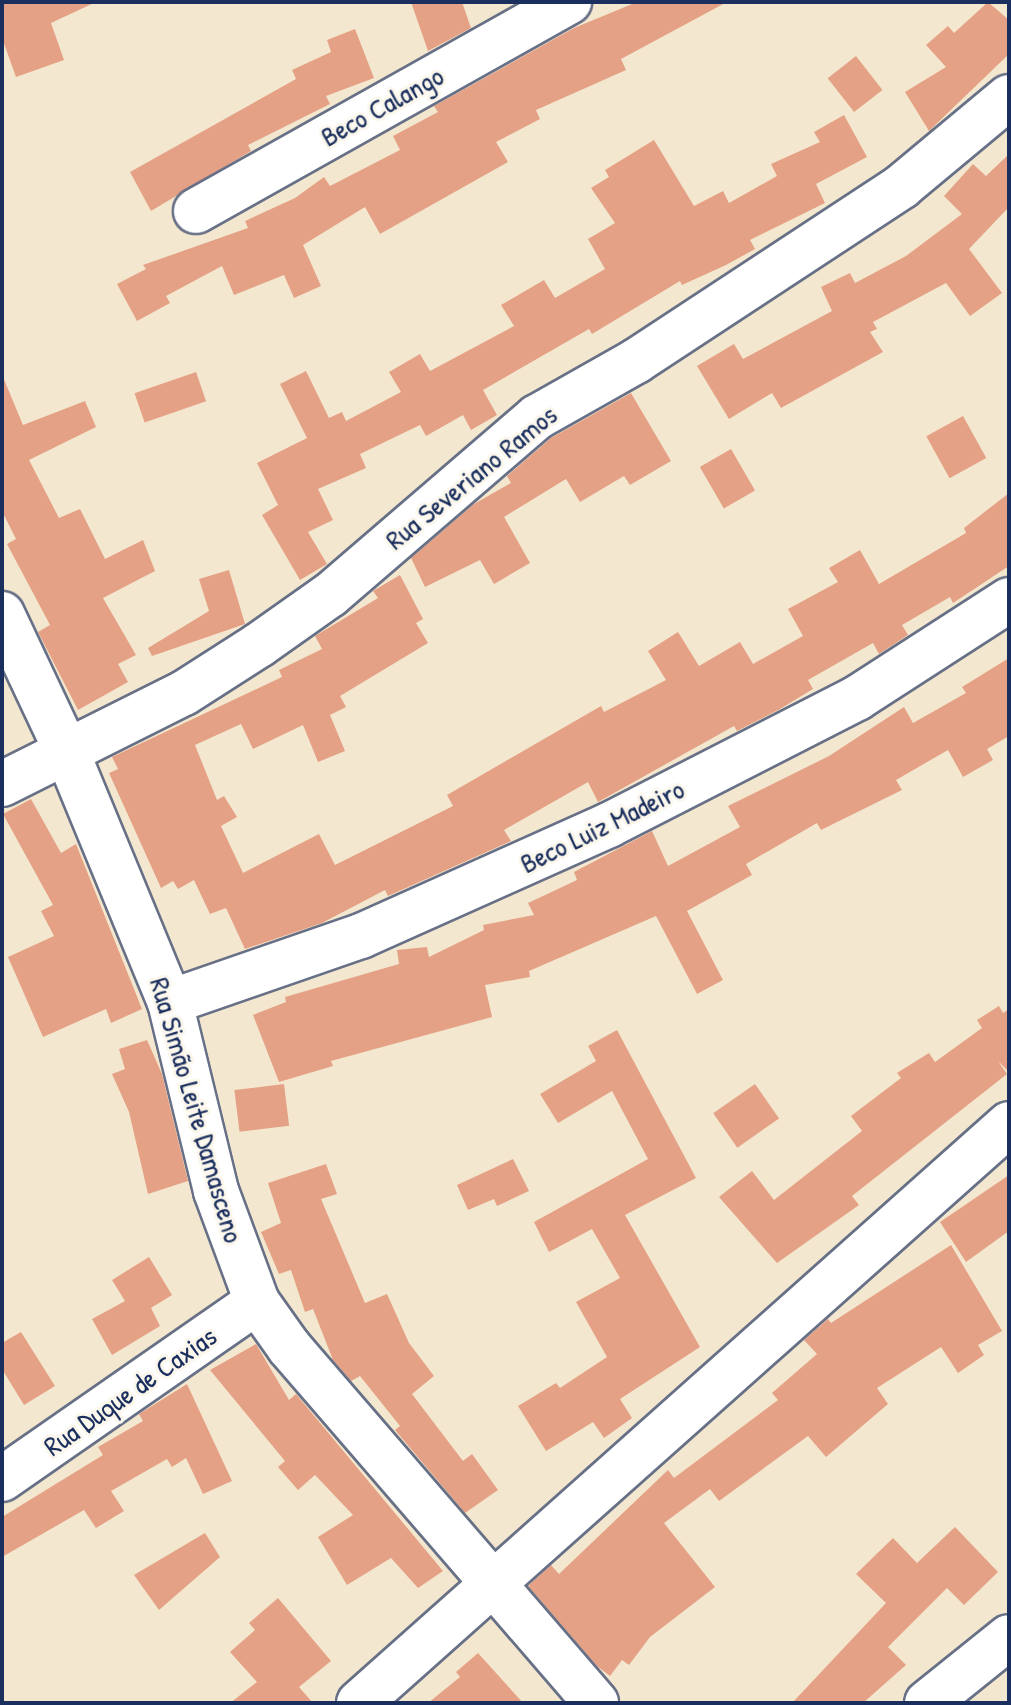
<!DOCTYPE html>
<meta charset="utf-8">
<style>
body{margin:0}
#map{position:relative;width:1011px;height:1705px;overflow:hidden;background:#f3e8cf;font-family:"Patrick Hand",sans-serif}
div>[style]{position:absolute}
.building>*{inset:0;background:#e5a185;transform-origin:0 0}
.roads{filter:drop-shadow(2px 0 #677086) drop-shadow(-2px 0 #677086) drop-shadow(0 2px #677086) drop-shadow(0 -2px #677086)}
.minor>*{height:44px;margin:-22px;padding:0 22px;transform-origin:22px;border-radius:22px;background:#fff}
span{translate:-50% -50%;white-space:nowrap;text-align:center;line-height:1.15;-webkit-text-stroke:6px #fbf7ec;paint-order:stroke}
.street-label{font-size:28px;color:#1b2f5e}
.frame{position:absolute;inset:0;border:4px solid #1b2f5e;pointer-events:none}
</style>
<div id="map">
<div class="building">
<i style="clip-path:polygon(2px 2px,96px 2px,51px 23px,64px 60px,16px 77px,2px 38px)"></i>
<i style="clip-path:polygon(411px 2px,462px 2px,471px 28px,428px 51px)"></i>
<i style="clip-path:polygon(637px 2px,727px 2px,621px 59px,626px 70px,536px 110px,540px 119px,496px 142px,508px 162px,380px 234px,365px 207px,303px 245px,321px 286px,294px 298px,284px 275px,234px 295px,222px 266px,166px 296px,170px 303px,137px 321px,117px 284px,146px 269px,143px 265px,248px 228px,245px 221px,295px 198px,324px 177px,330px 186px,400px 150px,393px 136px,438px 112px,434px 106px,574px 28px)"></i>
<i style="clip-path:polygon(988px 2px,1009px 20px,1009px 54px,929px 131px,905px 92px,946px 67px,926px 45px,948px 26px,954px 33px)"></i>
<i style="clip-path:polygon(355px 29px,374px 78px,326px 96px,330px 104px,248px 145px,251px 151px,151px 211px,130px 172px,296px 79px,292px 70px,331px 52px,327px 40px)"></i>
<i style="left:856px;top:56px;width:43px;height:36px;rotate:52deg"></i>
<i style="clip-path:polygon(844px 115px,867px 157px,816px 184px,825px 203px,750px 240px,755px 249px,726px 265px,682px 285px,680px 281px,592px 334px,589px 329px,483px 390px,497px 415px,471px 430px,463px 415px,426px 436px,420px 425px,360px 454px,366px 468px,318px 489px,333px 520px,308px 532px,327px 564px,300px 580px,262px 515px,278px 505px,257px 463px,307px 438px,280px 384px,306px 371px,329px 418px,342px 412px,346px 421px,401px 392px,389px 372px,420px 354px,430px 371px,514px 326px,501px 305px,544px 280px,555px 298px,605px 269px,588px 239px,615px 223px,591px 188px,609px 177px,605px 170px,654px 140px,694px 206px,723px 191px,729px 203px,777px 176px,771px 164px,820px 142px,814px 132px)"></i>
<i style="clip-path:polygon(1009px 154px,1009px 207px,969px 249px,1002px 293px,970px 316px,946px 283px,873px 322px,877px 329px,870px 332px,883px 352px,781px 408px,772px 393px,729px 419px,697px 366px,734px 344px,743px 359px,832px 311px,821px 287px,850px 273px,855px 283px,906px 256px,962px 214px,944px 196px,973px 164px,986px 176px)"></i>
<i style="left:196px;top:372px;width:31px;height:65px;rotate:71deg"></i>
<i style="clip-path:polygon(3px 377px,23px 425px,85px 401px,96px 427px,29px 460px,59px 518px,80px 509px,105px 559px,143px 540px,155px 571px,103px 598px,136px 655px,118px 664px,128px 682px,78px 710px,38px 632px,50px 625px,7px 544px,16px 539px,2px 511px)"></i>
<i style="clip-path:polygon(631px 393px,671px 461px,630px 485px,624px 476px,580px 502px,566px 479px,504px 517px,530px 563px,494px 584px,480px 560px,425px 587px,411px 558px,474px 504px,511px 483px,507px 476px,551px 438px)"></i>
<i style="left:963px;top:416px;width:48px;height:42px;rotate:61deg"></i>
<i style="left:731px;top:449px;width:48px;height:36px;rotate:60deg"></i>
<i style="clip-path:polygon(1009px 493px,1009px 566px,953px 603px,950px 597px,902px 625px,908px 635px,879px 654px,873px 643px,808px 680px,813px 689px,780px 709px,737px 731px,734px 726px,598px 802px,588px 782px,504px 830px,511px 841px,388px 896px,385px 890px,322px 923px,245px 949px,226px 908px,210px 914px,194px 880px,178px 889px,173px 881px,161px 888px,109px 773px,118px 769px,112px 757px,282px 677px,279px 670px,322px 649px,315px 636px,378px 598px,373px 591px,400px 575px,423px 619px,416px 623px,428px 643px,340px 696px,346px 707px,330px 715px,345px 751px,318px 762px,303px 725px,253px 749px,241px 724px,195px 745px,217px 800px,224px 796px,237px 817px,221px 826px,243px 873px,319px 834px,335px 865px,453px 806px,447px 795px,601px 706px,604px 712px,666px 680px,648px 651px,678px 632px,699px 666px,740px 642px,753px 664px,803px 636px,788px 609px,838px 582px,829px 568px,860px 550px,879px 584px,966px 533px,964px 528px)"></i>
<i style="clip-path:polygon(229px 570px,245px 624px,152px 656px,148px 648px,209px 611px,199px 579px)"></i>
<i style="clip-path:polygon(1009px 658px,1009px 736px,987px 749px,993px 760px,963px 777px,948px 750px,896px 780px,902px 790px,821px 830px,817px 823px,746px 864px,752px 875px,687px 911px,723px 980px,697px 994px,656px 916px,529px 971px,530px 977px,485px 985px,492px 1017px,331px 1061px,333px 1066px,279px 1082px,253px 1015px,286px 1002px,285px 997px,399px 964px,397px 950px,427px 947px,429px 957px,484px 930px,483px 925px,534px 915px,528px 903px,577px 880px,574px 872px,652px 831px,668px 866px,740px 827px,728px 806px,829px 756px,904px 707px,913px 723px,966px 693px,962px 687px)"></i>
<i style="clip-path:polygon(31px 799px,61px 853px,76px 844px,142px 1009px,111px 1023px,106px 1009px,43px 1037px,8px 957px,54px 936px,41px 911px,53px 905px,3px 814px)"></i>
<i style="clip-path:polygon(999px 1006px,1003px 1013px,1009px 1009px,1009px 1072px,998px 1061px,1007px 1074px,852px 1196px,859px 1205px,777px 1263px,719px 1197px,752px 1171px,774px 1200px,862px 1131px,851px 1116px,901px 1078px,897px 1073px,929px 1053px,935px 1062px,982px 1028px,977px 1020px)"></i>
<i style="clip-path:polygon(617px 1030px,696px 1178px,625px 1215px,700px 1347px,620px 1399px,632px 1418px,604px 1438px,593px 1422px,546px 1451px,518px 1406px,556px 1383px,560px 1388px,607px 1357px,576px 1302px,620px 1278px,592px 1229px,549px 1252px,534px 1222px,648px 1159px,612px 1091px,558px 1123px,540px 1094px,596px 1061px,588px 1046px)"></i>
<i style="clip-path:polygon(147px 1040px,162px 1074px,188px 1181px,148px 1194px,129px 1112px,112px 1074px,125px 1069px,119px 1049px)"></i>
<i style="left:284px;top:1084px;width:42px;height:50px;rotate:83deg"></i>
<i style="left:755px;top:1084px;width:42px;height:51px;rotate:55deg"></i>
<i style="clip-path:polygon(513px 1159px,529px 1191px,497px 1206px,494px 1199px,468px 1210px,457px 1185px)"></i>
<i style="clip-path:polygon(326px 1164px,337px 1194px,321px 1199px,365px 1303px,387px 1294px,409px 1343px,434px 1376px,412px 1394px,463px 1461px,472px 1454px,498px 1490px,465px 1513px,395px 1430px,400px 1426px,360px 1376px,351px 1381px,333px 1360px,313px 1309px,305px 1312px,291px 1270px,279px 1274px,261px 1232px,281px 1223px,268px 1183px)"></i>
<i style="clip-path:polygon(1009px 1175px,1009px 1231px,966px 1262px,940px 1222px)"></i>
<i style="clip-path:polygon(951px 1245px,1002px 1331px,978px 1345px,984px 1355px,958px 1373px,941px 1347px,877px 1388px,888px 1404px,826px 1457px,808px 1436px,719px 1501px,710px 1489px,664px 1523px,715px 1587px,650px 1637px,629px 1665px,622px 1660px,610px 1676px,597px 1666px,528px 1586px,551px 1565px,559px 1574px,668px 1470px,674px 1478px,778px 1400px,772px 1393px,817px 1354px,804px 1340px,828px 1319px,831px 1323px)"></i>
<i style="clip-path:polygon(149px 1257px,172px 1295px,151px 1308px,160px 1326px,112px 1355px,92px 1319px,125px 1301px,112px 1280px)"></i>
<i style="clip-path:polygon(21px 1332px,55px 1386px,24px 1405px,2px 1369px,2px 1343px)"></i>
<i style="clip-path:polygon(256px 1344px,289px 1400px,296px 1394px,443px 1571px,418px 1588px,391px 1558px,347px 1585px,318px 1537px,353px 1515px,315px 1475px,298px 1490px,278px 1467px,285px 1461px,210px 1370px)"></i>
<i style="clip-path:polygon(187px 1384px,232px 1481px,203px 1494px,186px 1458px,172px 1467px,167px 1459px,111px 1491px,124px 1511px,96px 1528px,84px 1510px,2px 1557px,2px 1517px,103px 1455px,98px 1447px,143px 1421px,139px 1414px)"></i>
<i style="clip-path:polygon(955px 1527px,998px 1572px,964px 1605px,947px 1588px,888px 1647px,906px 1665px,863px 1703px,792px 1703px,886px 1603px,856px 1574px,893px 1538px,917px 1563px)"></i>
<i style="clip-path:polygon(205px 1533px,220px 1557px,159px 1610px,134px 1575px)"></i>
<i style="clip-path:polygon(278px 1598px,331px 1661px,299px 1687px,313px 1703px,230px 1703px,257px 1682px,230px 1652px,255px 1630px,249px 1623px)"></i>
<i style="clip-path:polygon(478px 1653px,523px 1703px,428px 1703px,460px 1677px,456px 1672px)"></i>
</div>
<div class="roads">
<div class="minor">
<i style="left:196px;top:211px;width:428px;rotate:-29.3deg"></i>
<i style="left:2px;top:614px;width:150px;rotate:64.8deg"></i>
<i style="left:66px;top:750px;width:273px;rotate:67.6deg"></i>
<i style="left:170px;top:1002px;width:195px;rotate:76.3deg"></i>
<i style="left:216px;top:1191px;width:118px;rotate:69.7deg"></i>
<i style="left:257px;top:1302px;width:55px;rotate:54.6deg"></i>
<i style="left:289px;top:1347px;width:470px;rotate:49.2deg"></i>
<i style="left:2px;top:784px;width:203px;rotate:-26.6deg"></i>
<i style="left:184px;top:693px;width:89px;rotate:-32.6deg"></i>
<i style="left:259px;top:645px;width:87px;rotate:-35.2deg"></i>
<i style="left:330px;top:595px;width:273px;rotate:-40.7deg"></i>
<i style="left:537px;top:417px;width:114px;rotate:-29.5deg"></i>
<i style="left:636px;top:361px;width:318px;rotate:-33.3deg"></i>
<i style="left:902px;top:186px;width:139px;rotate:-39.8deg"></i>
<i style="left:170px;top:1002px;width:202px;rotate:-19.1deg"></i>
<i style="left:361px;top:936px;width:272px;rotate:-24.1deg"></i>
<i style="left:609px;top:825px;width:279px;rotate:-27.1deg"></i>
<i style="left:857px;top:698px;width:181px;rotate:-32.8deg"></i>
<i style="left:2px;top:1479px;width:310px;rotate:-34.8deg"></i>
<i style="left:359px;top:1703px;width:870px;rotate:-41.69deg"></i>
<i style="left:927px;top:1703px;width:105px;rotate:-38.8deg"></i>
</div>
</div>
<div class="street-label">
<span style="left:382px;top:106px;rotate:-29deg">Beco Calango</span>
<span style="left:471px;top:477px;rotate:-39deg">Rua Severiano Ramos</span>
<span style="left:602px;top:826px;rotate:-26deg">Beco Luiz Madeiro</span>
<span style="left:197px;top:1110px;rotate:74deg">Rua Simão Leite Damasceno</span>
<span style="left:130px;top:1391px;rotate:-35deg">Rua Duque de Caxias</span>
</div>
<div class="frame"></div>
</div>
